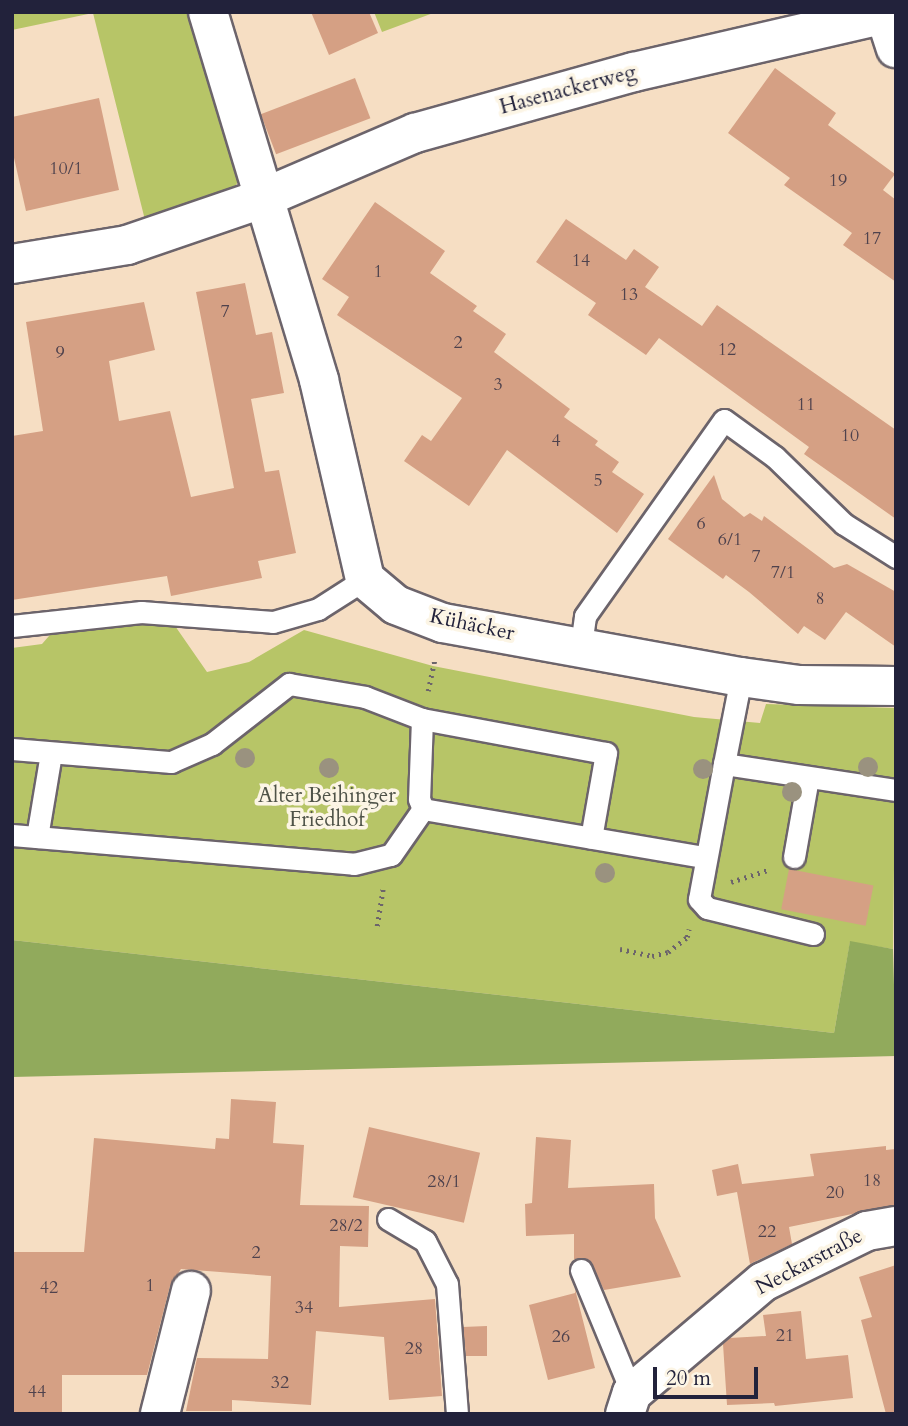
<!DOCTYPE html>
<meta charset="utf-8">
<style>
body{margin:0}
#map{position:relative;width:908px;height:1426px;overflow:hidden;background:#f6dec3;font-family:Cardo,serif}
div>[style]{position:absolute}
.green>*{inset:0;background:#b7c567}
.forest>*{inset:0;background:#91aa5c}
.building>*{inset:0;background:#d5a084;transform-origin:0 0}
.path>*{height:4.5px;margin-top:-2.25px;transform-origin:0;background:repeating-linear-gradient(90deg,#6c646b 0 2px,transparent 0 7px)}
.roads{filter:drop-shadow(2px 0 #6c646b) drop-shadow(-2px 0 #6c646b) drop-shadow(0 2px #6c646b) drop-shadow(0 -2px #6c646b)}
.lane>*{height:21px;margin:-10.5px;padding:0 10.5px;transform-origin:10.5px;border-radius:10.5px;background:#fff}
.street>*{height:38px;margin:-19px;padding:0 19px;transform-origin:19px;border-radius:19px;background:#fff}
.trees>*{width:20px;height:20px;margin:-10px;border-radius:50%;background:#9a927f}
span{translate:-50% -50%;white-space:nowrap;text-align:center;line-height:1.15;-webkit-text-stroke:7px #fcf5e5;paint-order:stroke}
.number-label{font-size:18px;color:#4f424d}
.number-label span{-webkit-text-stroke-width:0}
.street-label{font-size:21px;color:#22223b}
.park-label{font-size:21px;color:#4f5348}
.frame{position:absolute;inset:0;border:14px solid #22223b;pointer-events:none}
.scale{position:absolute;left:653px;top:1367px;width:105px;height:32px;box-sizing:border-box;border:4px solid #22223b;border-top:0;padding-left:9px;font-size:21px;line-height:24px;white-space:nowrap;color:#22223b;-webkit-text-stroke:5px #fcf5e5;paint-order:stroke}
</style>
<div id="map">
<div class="green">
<i style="clip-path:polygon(12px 12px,200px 12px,239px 179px,233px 191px,145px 220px,93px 13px,12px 30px)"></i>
<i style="clip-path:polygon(374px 12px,436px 12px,382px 32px)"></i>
<i style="clip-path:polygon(173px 623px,207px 672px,249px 662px,304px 630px,433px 666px,694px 717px,760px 723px,766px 704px,896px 708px,893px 949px,850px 942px,834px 1033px,12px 940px,12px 648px,42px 644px,56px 628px)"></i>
</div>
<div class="forest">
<i style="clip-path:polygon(12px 940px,834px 1033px,850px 941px,893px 949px,896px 1056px,12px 1077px)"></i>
</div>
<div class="building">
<i style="clip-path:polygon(311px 12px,369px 12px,378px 33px,329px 55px)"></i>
<i style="clip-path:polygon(775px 68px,836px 113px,828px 125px,895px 174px,883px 190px,896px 200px,896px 282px,843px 245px,852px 233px,784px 185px,790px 178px,728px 133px)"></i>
<i style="left:355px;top:78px;width:43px;height:101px;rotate:69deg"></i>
<i style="clip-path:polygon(99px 98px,119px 190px,26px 211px,12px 149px,12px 117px)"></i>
<i style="clip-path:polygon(375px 202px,445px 251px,430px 273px,477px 306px,473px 311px,506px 334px,494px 352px,570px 409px,564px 417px,598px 441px,595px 445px,619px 462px,612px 472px,644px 494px,617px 533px,507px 450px,469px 506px,404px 461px,422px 435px,431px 441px,462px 398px,337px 315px,349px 297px,322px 279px)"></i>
<i style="clip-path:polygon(566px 219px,626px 260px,634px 249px,659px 267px,645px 287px,702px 326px,717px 305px,896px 430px,896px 519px,804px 454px,809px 447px,659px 338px,646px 355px,588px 315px,596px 303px,536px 262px)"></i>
<i style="clip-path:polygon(245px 283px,256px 335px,272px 332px,284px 393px,251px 399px,265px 472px,279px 470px,296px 553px,258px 561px,262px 578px,171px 596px,167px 576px,12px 600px,12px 436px,43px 431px,26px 322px,144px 302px,155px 350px,109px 361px,119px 421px,170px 411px,191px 497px,234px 488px,196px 292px)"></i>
<i style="clip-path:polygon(714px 475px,722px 499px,744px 517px,750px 513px,762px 521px,764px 516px,834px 568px,847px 564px,896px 592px,896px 647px,846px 612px,825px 640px,804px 626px,798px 634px,749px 592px,726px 575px,723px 579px,668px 539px)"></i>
<i style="left:789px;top:869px;width:86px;height:41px;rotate:11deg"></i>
<i style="clip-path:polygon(231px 1099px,276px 1102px,273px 1143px,304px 1145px,300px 1205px,369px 1206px,368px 1247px,340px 1246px,339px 1307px,435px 1299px,442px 1396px,389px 1400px,384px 1337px,316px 1331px,311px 1405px,232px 1400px,232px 1411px,186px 1411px,197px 1358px,268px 1359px,271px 1276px,181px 1269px,170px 1286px,147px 1375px,62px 1375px,62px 1414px,12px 1414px,12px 1252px,84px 1252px,94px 1138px,215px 1149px,216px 1138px,229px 1139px)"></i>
<i style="left:369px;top:1127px;width:114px;height:72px;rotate:13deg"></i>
<i style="clip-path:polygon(536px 1137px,571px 1140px,568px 1188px,654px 1184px,655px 1218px,681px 1277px,604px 1290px,589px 1260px,574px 1259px,574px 1234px,526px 1236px,525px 1204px,532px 1203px)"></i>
<i style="clip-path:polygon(886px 1146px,886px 1150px,896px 1149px,896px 1205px,789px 1227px,792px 1244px,750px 1264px,737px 1192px,717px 1196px,712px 1170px,738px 1164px,742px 1184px,814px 1176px,810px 1154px)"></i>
<i style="clip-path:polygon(896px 1265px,896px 1414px,886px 1414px,861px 1320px,872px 1317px,859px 1277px)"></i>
<i style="clip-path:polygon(575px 1289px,595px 1368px,548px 1380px,529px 1305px,575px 1293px)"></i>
<i style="clip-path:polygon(801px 1311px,806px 1359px,848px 1355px,853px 1398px,775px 1406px,774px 1403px,727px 1405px,723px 1344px,730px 1338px,766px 1336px,763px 1315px)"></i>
<i style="clip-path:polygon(487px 1326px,487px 1356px,466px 1356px,463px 1327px)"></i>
</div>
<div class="path">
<i style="left:428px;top:691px;width:34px;rotate:-78deg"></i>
<i style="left:731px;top:882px;width:40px;rotate:-18deg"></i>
<i style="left:377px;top:926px;width:39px;rotate:-81deg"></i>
<i style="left:620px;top:949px;width:33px;rotate:12deg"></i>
<i style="left:652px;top:956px;width:16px;rotate:-14deg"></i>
<i style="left:668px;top:952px;width:24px;rotate:-38deg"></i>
<i style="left:687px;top:937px;width:8px;rotate:-76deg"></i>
</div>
<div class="roads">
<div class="lane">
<i style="left:12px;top:626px;width:130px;rotate:-6.2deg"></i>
<i style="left:141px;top:612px;width:132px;rotate:4.3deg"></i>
<i style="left:273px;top:622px;width:47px;rotate:-16.1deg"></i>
<i style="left:318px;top:609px;width:56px;rotate:-32.6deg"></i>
<i style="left:581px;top:645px;width:29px;rotate:-82deg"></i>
<i style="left:585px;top:616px;width:240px;rotate:-54.7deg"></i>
<i style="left:724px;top:420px;width:63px;rotate:36deg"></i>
<i style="left:775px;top:457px;width:96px;rotate:44.2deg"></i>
<i style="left:844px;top:524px;width:62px;rotate:32.4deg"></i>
<i style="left:422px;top:719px;width:80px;rotate:92.1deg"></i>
<i style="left:419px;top:799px;width:11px;rotate:68deg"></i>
<i style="left:423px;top:809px;width:285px;rotate:9.7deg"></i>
<i style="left:12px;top:749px;width:160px;rotate:4.7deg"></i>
<i style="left:171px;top:762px;width:45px;rotate:-23.7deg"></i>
<i style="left:212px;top:744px;width:98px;rotate:-37.9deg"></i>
<i style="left:289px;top:684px;width:77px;rotate:9.7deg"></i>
<i style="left:365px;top:697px;width:61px;rotate:21.1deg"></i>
<i style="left:422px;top:719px;width:187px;rotate:10.5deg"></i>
<i style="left:606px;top:753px;width:86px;rotate:100deg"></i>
<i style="left:724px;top:764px;width:89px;rotate:-78.9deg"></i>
<i style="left:12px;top:835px;width:343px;rotate:4.8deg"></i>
<i style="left:354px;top:864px;width:38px;rotate:-14deg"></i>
<i style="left:391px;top:855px;width:56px;rotate:-55.2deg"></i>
<i style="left:37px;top:837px;width:85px;rotate:-80.5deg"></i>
<i style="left:794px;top:857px;width:80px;rotate:-80deg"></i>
<i style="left:813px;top:934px;width:109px;rotate:-166.2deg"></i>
<i style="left:707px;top:908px;width:12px;rotate:-132deg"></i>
<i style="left:699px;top:899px;width:137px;rotate:-79.5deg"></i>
<i style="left:724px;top:764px;width:174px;rotate:8.6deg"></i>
<i style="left:388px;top:1219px;width:43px;rotate:30.7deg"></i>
<i style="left:425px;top:1241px;width:48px;rotate:62.9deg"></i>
<i style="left:447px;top:1284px;width:130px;rotate:85.6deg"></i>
<i style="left:581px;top:1270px;width:133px;rotate:67.5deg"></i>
</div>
<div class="street">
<i style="left:208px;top:12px;width:384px;rotate:73.2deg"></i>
<i style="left:319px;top:380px;width:204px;rotate:77deg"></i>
<i style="left:365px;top:579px;width:40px;rotate:40deg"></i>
<i style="left:396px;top:605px;width:50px;rotate:21deg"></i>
<i style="left:443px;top:623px;width:303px;rotate:10.3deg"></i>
<i style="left:741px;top:677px;width:59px;rotate:7.9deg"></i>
<i style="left:799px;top:685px;width:97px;rotate:0.6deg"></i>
<i style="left:884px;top:12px;width:38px;rotate:72deg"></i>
<i style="left:12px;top:264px;width:117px;rotate:-9.4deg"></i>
<i style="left:127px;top:245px;width:142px;rotate:-18.9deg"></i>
<i style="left:261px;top:199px;width:168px;rotate:-23.2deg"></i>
<i style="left:415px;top:133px;width:227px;rotate:-15.6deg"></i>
<i style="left:634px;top:72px;width:258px;rotate:-13deg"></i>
<i style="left:160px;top:1414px;width:127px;rotate:-75.9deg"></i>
<i style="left:625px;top:1414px;width:22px;rotate:-72deg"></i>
<i style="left:632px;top:1393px;width:172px;rotate:-40.3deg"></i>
<i style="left:763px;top:1282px;width:116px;rotate:-26.1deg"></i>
<i style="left:867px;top:1231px;width:29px;rotate:-10deg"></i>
</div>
</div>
<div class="trees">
<i style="left:245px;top:758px"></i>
<i style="left:868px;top:767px"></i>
<i style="left:329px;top:768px"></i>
<i style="left:703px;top:769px"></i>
<i style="left:792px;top:792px"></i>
<i style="left:605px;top:873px"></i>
</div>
<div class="number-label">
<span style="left:66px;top:169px">10/1</span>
<span style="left:838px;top:181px">19</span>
<span style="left:872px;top:239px">17</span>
<span style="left:581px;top:261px">14</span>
<span style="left:378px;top:272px">1</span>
<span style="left:629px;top:295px">13</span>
<span style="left:225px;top:312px">7</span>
<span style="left:458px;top:343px">2</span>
<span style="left:727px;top:350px">12</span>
<span style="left:60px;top:353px">9</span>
<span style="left:498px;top:385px">3</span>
<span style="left:806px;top:405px">11</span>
<span style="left:850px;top:436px">10</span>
<span style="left:556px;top:441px">4</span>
<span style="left:598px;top:481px">5</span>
<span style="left:701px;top:524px">6</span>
<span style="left:730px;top:540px">6/1</span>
<span style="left:756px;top:557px">7</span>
<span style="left:783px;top:573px">7/1</span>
<span style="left:820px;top:599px">8</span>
<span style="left:872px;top:1181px">18</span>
<span style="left:444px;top:1182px">28/1</span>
<span style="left:835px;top:1193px">20</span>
<span style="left:346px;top:1226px">28/2</span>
<span style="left:767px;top:1232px">22</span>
<span style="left:256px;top:1253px">2</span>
<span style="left:150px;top:1286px">1</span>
<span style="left:49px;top:1288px">42</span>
<span style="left:304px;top:1308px">34</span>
<span style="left:785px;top:1336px">21</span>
<span style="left:561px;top:1337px">26</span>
<span style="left:414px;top:1349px">28</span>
<span style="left:280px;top:1383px">32</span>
<span style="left:37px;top:1392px">44</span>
</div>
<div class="street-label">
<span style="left:568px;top:90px;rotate:-15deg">Hasenackerweg</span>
<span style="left:472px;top:625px;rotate:12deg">Kühäcker</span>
<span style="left:809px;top:1262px;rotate:-28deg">Neckarstraße</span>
</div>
<div class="park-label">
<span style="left:327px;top:808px">Alter Beihinger<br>Friedhof</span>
</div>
<div class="frame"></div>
<div class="scale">20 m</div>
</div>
